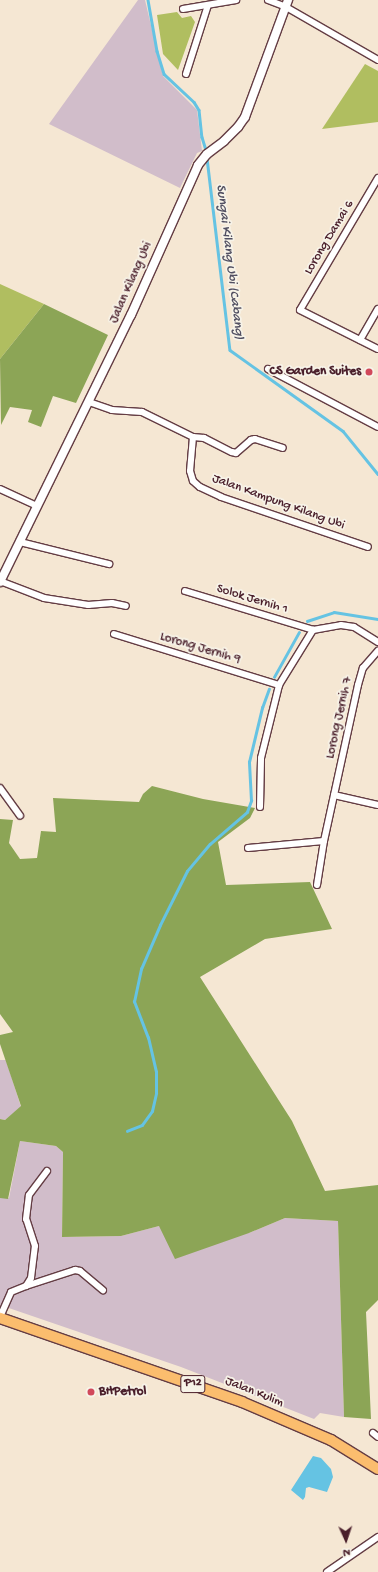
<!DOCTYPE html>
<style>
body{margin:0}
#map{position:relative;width:378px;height:1572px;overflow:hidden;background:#f5e7d3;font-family:"Gochi Hand",sans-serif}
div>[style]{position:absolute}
.industrial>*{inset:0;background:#d1bdca}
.green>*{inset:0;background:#b0be60}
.forest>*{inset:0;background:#8ca556}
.water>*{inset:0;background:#65c3e3}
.stream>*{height:2.5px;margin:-1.25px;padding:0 1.25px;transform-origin:1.25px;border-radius:1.25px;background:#65c3e3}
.roads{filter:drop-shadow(1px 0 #643d44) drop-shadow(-1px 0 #643d44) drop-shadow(0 1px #643d44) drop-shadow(0 -1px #643d44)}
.minor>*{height:6px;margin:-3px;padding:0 3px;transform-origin:3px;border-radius:3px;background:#fff}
.tertiary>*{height:8px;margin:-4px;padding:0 4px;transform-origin:4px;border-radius:4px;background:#fff}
.primary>*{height:10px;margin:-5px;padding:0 5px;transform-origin:5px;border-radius:5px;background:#fbbd6e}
.dots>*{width:11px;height:11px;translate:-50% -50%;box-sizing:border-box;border:2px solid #f7f3e8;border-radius:50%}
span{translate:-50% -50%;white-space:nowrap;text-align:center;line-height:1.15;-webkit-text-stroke:3.5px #f7f3e8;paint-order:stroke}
.shield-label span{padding:1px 3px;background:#f7f3e8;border:1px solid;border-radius:3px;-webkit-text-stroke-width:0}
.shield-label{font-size:12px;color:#4a1f2b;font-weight:700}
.street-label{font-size:13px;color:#4a1f2b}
.poi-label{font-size:13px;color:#4a1f2b;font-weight:700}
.right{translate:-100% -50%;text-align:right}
.left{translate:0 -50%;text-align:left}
.water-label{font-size:14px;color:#525062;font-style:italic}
.north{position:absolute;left:326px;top:1520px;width:40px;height:40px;-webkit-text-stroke:3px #f7f3e8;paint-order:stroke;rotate:177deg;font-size:11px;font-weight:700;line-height:16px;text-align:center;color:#4a1f2b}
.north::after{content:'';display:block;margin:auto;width:14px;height:18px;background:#4a1f2b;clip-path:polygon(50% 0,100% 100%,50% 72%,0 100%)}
</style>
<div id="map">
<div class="industrial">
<i style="clip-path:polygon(138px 0,145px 0,163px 76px,197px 110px,202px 151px,197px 153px,180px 188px,49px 124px)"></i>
<i style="clip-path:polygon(0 1060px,6px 1060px,21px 1107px,5px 1120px,0 1119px)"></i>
<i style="clip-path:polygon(20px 1141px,56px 1146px,63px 1152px,62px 1237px,121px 1236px,159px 1226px,249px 1233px,285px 1218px,338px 1221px,344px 1417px,320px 1413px,314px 1419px,181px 1367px,0 1305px,0 1198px,9px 1198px)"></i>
</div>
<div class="green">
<i style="clip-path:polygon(177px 12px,182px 18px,191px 16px,195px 22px,178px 70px,163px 54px,157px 15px)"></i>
<i style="clip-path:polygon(365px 64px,378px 71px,378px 122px,322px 129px)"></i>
<i style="clip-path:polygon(0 284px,44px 304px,0 359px)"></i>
</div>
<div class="forest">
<i style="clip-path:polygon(44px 304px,108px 335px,76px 403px,53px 396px,41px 427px,28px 422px,32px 410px,10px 407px,1px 425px,0 359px)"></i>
<i style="clip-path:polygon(152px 786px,203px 799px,255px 808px,250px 818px,218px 842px,226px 885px,310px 882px,332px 929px,265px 939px,200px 977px,292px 1121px,325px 1191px,378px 1185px,378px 1300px,366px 1312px,371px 1419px,344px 1417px,338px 1221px,285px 1218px,249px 1233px,175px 1259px,159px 1226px,121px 1236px,62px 1237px,63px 1152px,56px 1146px,20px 1141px,8px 1199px,0 1198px,0 1119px,5px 1120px,21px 1106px,0 1044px,0 1035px,13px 1032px,0 1014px,0 819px,13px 820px,9px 843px,20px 859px,37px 858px,41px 831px,56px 832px,53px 798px,139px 802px,143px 794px)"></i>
</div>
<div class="water">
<i style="clip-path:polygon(313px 1456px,321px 1458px,331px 1469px,333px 1477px,327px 1492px,309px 1487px,306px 1488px,305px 1497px,303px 1500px,291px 1490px)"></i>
</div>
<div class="stream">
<i style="left:148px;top:0;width:52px;rotate:80deg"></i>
<i style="left:157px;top:51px;width:24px;rotate:73deg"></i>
<i style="left:164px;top:74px;width:41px;rotate:43deg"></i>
<i style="left:194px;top:102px;width:9px;rotate:58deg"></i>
<i style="left:199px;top:110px;width:27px;rotate:84deg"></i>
<i style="left:202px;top:137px;width:17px;rotate:73deg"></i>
<i style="left:207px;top:158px;width:193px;rotate:83.2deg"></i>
<i style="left:230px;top:350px;width:139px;rotate:35.6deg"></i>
<i style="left:343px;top:431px;width:55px;rotate:50.9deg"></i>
<i style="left:307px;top:621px;width:28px;rotate:-18deg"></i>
<i style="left:334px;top:612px;width:45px;rotate:9deg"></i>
<i style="left:274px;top:677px;width:51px;rotate:-60.9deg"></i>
<i style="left:127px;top:1131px;width:16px;rotate:-22deg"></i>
<i style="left:142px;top:1125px;width:17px;rotate:-54deg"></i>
<i style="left:152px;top:1111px;width:18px;rotate:-77deg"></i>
<i style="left:156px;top:1093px;width:21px;rotate:-90deg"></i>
<i style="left:156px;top:1072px;width:35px;rotate:-103deg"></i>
<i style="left:148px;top:1038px;width:39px;rotate:-111deg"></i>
<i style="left:134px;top:1002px;width:34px;rotate:-78deg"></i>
<i style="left:141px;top:969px;width:48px;rotate:-66.6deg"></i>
<i style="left:160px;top:925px;width:60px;rotate:-63.4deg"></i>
<i style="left:187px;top:871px;width:35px;rotate:-50deg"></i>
<i style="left:210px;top:844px;width:49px;rotate:-40.9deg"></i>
<i style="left:247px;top:812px;width:12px;rotate:-70deg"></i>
<i style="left:251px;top:801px;width:39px;rotate:-93deg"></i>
<i style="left:249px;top:762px;width:56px;rotate:-76.5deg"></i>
<i style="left:262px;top:708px;width:20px;rotate:-70deg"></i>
</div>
<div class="roads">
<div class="minor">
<i style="left:268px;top:0;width:19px;rotate:21deg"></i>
<i style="left:286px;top:7px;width:106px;rotate:29.9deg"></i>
<i style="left:183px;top:9px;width:54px;rotate:-9.6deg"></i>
<i style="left:186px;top:74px;width:72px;rotate:-72.3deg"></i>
<i style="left:378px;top:178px;width:153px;rotate:120.6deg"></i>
<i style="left:300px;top:310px;width:87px;rotate:26.6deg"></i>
<i style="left:360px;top:340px;width:36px;rotate:-60deg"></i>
<i style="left:268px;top:369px;width:124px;rotate:27.8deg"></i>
<i style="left:89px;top:402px;width:24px;rotate:19deg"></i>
<i style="left:112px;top:410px;width:30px;rotate:4deg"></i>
<i style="left:142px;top:412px;width:57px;rotate:26.1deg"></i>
<i style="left:193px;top:437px;width:34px;rotate:95deg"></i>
<i style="left:190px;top:471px;width:10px;rotate:73deg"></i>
<i style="left:193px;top:481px;width:9px;rotate:41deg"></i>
<i style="left:200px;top:487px;width:23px;rotate:25deg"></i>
<i style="left:221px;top:497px;width:155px;rotate:18.8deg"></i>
<i style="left:193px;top:437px;width:11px;rotate:5deg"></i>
<i style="left:204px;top:438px;width:31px;rotate:27deg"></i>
<i style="left:232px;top:452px;width:4px;rotate:14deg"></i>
<i style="left:236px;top:453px;width:20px;rotate:-41deg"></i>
<i style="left:251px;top:440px;width:4px;rotate:-14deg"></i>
<i style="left:255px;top:439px;width:29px;rotate:18deg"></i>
<i style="left:0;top:489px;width:41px;rotate:24.7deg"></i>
<i style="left:20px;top:542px;width:92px;rotate:13.9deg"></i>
<i style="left:0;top:581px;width:47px;rotate:21.1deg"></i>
<i style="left:44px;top:598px;width:45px;rotate:9deg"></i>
<i style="left:88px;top:605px;width:24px;rotate:-5deg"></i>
<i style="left:112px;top:603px;width:14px;rotate:12deg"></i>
<i style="left:185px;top:591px;width:134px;rotate:16.9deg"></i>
<i style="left:114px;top:634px;width:173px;rotate:17.2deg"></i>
<i style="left:0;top:788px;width:34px;rotate:54deg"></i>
<i style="left:334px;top:795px;width:45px;rotate:12.8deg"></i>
<i style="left:260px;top:807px;width:49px;rotate:-88.8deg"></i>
<i style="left:261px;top:758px;width:75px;rotate:-76.1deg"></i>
<i style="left:279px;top:685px;width:65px;rotate:-58.3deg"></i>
<i style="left:313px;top:630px;width:28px;rotate:-10deg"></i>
<i style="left:341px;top:625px;width:13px;rotate:9deg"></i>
<i style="left:354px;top:627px;width:28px;rotate:32deg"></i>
<i style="left:248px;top:848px;width:76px;rotate:-5.3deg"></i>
<i style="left:317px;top:885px;width:45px;rotate:-81deg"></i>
<i style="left:324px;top:841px;width:160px;rotate:-77.7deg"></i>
<i style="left:358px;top:685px;width:18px;rotate:-74deg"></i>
<i style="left:363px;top:668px;width:23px;rotate:-49deg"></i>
<i style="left:26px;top:1286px;width:52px;rotate:-18.1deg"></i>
<i style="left:75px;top:1270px;width:5px;rotate:11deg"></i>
<i style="left:80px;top:1271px;width:30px;rotate:40deg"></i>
<i style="left:0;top:1317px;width:27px;rotate:-66deg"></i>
<i style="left:11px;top:1292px;width:16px;rotate:-22deg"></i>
<i style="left:26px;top:1286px;width:9px;rotate:-58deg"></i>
<i style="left:31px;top:1278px;width:32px;rotate:-83deg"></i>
<i style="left:35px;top:1246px;width:28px;rotate:-108deg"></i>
<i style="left:26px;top:1219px;width:24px;rotate:-83deg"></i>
<i style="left:29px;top:1195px;width:30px;rotate:-53deg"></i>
<i style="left:373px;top:1433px;width:6px;rotate:39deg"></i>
<i style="left:327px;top:1572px;width:62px;rotate:-34.5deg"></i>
</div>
<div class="tertiary">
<i style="left:0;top:582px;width:297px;rotate:-63.9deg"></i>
<i style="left:131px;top:315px;width:164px;rotate:-65.9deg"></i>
<i style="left:198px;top:165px;width:14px;rotate:-51deg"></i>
<i style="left:207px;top:154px;width:21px;rotate:-37deg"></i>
<i style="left:224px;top:141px;width:20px;rotate:-45deg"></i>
<i style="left:238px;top:127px;width:12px;rotate:-55deg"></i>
<i style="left:245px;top:117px;width:125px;rotate:-69.8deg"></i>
</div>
<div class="primary">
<i style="left:0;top:1318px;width:256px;rotate:19.1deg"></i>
<i style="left:242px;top:1402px;width:97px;rotate:23.1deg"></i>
<i style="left:331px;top:1440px;width:55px;rotate:31.7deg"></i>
</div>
</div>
<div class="dots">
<i style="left:369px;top:372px;background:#d1495b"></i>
<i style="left:91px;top:1392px;background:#d1495b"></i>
</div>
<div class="shield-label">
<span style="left:193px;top:1384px">P12</span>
</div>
<div class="street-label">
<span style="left:330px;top:238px;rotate:-59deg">Lorong Damai 6</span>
<span style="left:132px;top:283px;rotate:-66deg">Jalan Kilang Ubi</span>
<span style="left:278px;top:503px;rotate:20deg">Jalan Kampung Kilang Ubi</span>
<span style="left:252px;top:600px;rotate:17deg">Solok Jernih 1</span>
<span style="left:200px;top:649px;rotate:17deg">Lorong Jernih 9</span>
<span style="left:340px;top:718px;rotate:-77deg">Lorong Jernih 7</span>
<span style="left:254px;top:1393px;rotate:22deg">Jalan Kulim</span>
</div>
<div class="poi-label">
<span class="right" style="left:361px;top:372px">CS Garden Suites</span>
<span class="left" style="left:99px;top:1392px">BHPetrol</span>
</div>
<div class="water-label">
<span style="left:229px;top:262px;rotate:83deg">Sungai Kilang Ubi (Cabang)</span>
</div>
<div class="north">N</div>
</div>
